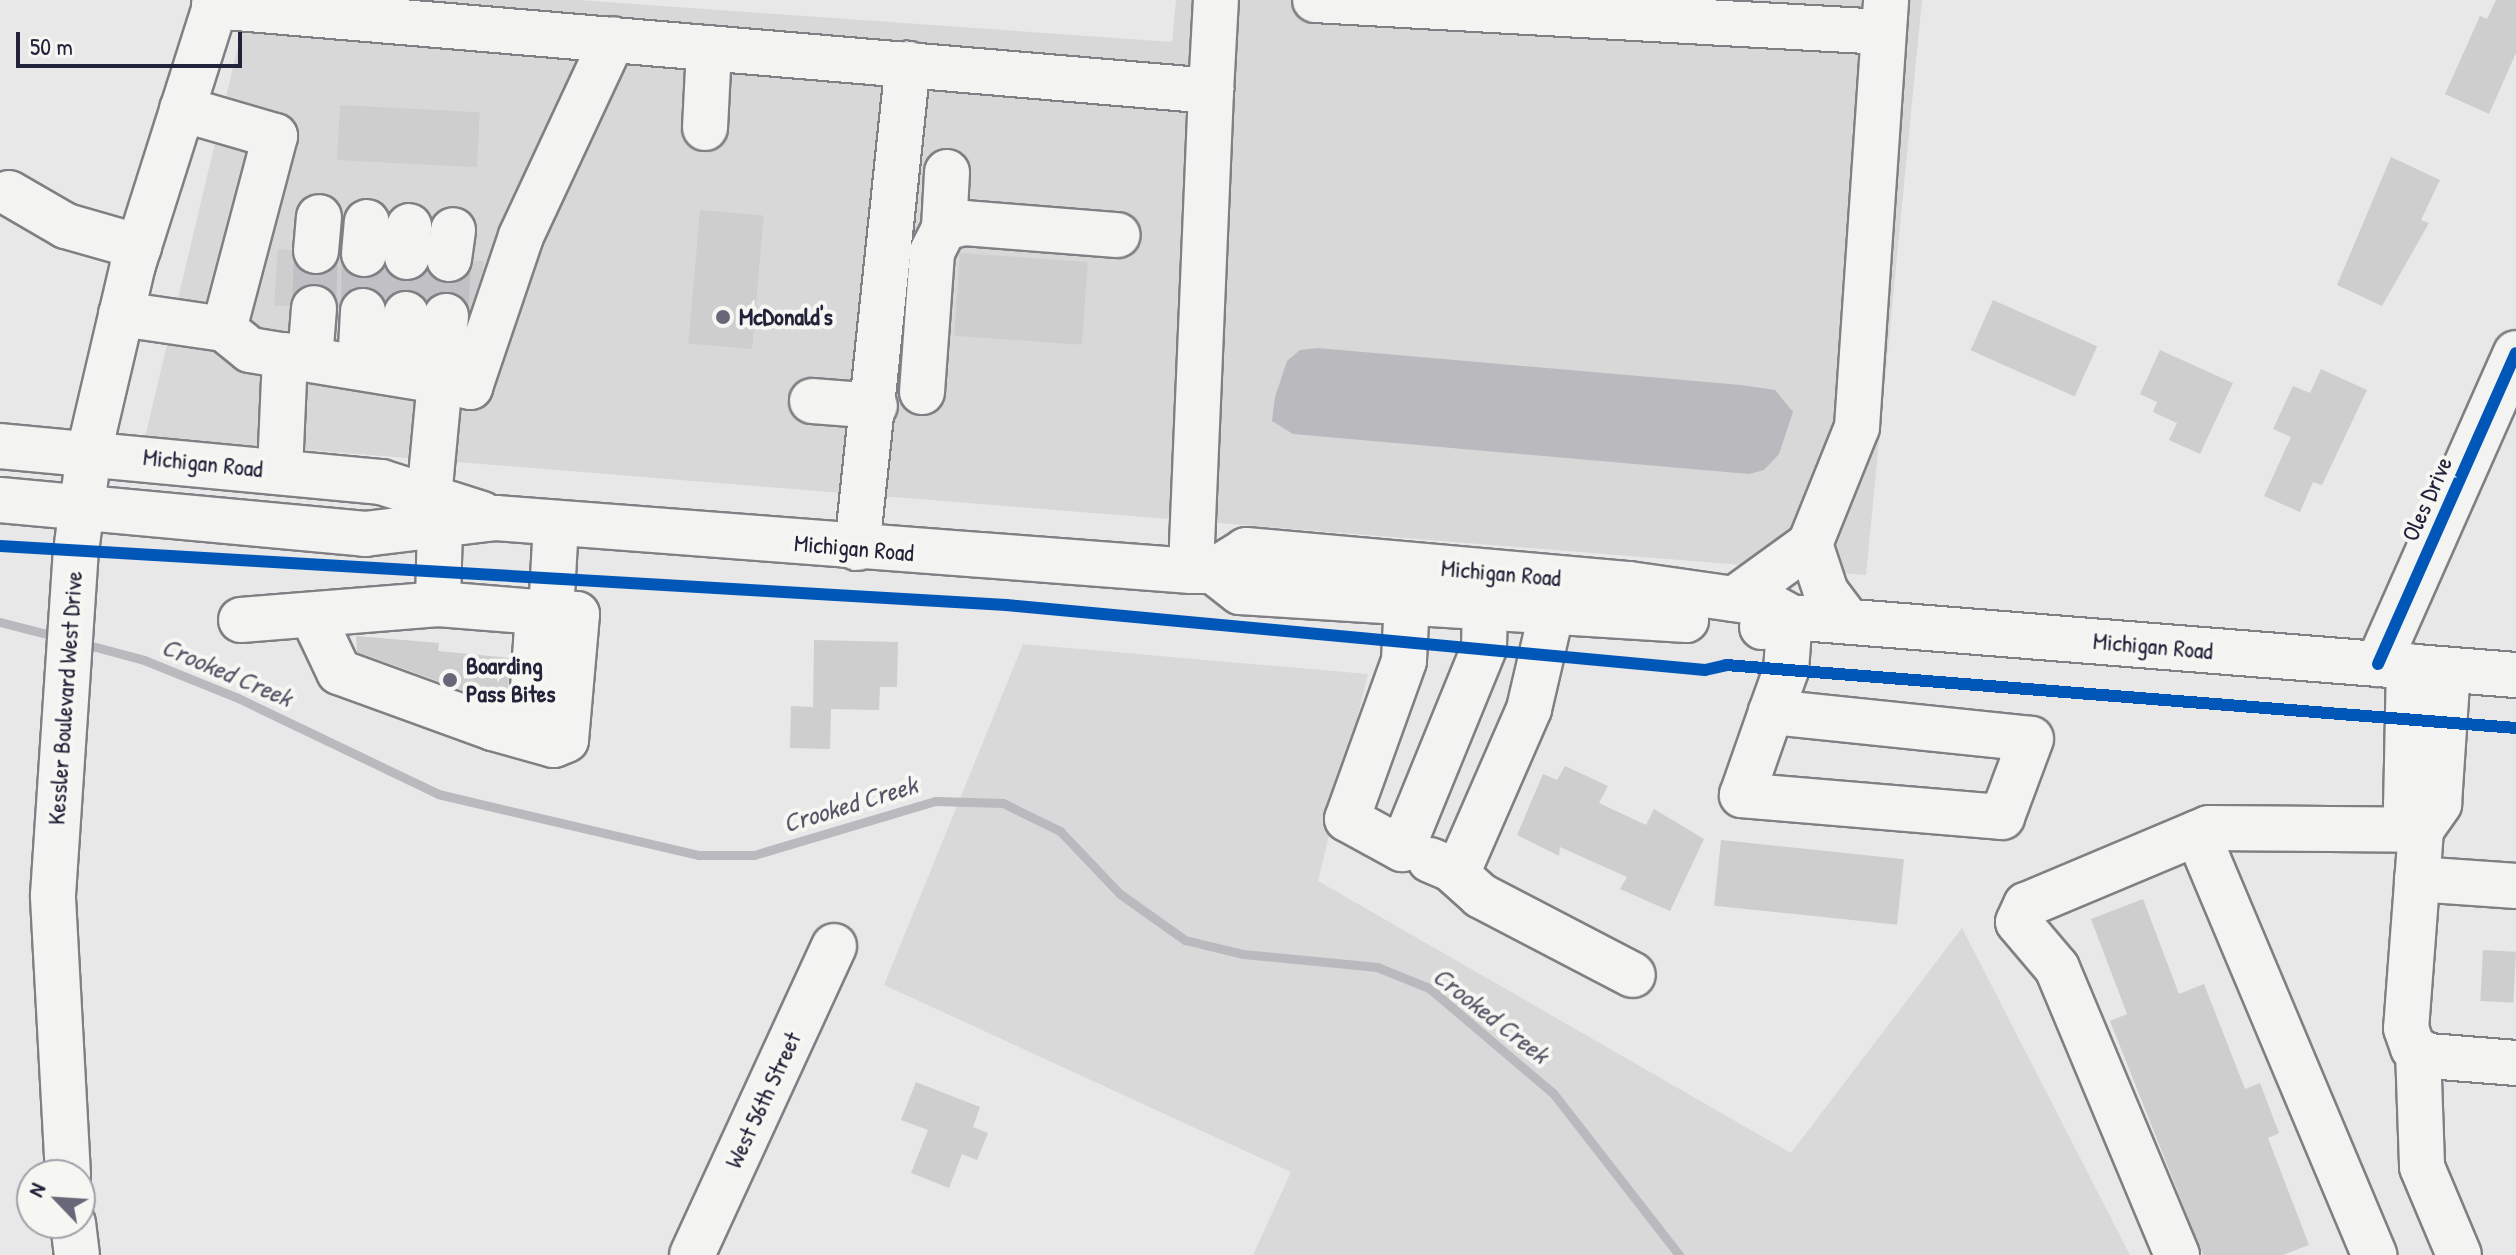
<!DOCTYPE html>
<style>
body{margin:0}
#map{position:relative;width:2516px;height:1255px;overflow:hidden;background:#e8e8e8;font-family:"Patrick Hand",sans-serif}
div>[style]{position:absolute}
.built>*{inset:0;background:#d8d8d9}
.green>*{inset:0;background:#d9d9da}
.water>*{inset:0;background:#b9b9be}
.stream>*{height:9px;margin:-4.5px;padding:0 4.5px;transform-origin:4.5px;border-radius:4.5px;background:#b9b9be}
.building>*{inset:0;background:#cececf;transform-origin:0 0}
.minor-tunnel>*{height:44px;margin-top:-22px;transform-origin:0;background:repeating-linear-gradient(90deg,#c0c0c5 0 44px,transparent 0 66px)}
.roads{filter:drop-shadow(2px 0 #808084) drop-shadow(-2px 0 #808084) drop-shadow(0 2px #808084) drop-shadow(0 -2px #808084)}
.minor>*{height:44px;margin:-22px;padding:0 22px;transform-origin:22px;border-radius:22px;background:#f3f3f1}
.major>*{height:44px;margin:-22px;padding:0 22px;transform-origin:22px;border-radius:22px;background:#f3f3f1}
.cycleway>*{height:12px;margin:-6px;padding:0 6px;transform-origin:6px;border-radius:6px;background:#0057b8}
.dots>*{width:22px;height:22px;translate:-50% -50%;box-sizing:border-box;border:4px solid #f6f6f2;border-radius:50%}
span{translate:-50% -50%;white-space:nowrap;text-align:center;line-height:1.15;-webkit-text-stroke:8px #f6f6f2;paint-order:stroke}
.poi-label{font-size:24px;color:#22223b;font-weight:700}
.left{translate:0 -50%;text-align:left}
.street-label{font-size:24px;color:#22223b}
.water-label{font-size:26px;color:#565668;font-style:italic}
.north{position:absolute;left:16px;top:1159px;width:80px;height:80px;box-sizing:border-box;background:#f6f6f2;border:2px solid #a1a1a9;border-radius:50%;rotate:295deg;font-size:22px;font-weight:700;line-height:32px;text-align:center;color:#22223b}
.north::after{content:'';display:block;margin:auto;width:28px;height:36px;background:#676778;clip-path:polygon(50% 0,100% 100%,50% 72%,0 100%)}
.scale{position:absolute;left:16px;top:32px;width:226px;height:36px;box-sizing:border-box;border:4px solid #22223b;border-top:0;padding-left:10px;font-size:24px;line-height:28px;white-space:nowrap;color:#22223b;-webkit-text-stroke:6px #f6f6f2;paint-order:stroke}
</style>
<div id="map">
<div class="built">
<i style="clip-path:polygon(249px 0,578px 0,1172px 42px,1176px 0,1922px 0,1866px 575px,145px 437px)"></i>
</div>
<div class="green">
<i style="clip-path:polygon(1023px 644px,1368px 674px,1318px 881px,1791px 1153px,1962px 928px,2130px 1255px,1253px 1255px,1291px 1172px,884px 985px)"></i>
</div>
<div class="water">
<i style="clip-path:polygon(1317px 348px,1741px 385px,1775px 390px,1793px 412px,1779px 454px,1764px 470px,1749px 474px,1293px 434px,1272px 421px,1275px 397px,1287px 361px,1300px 350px)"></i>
</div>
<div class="stream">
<i style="left:0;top:622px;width:61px;rotate:14.3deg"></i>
<i style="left:81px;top:643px;width:65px;rotate:15.1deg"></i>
<i style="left:144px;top:660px;width:101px;rotate:22deg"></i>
<i style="left:238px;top:698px;width:222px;rotate:25.6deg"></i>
<i style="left:438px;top:794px;width:268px;rotate:13.2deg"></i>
<i style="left:699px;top:855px;width:55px"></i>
<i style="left:754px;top:855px;width:189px;rotate:-16.6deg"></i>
<i style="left:935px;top:801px;width:68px;rotate:1.7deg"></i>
<i style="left:1003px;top:803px;width:64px;rotate:26.2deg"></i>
<i style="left:1060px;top:831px;width:87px;rotate:46.4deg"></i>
<i style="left:1120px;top:894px;width:80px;rotate:35.3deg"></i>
<i style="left:1185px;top:940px;width:60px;rotate:13.6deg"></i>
<i style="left:1243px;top:954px;width:135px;rotate:5.5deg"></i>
<i style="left:1377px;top:967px;width:56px;rotate:22deg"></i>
<i style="left:1429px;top:988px;width:162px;rotate:40.3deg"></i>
<i style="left:1553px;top:1093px;width:205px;rotate:52.1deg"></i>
</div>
<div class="building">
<i style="clip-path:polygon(2496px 0,2516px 0,2516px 53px,2489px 114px,2445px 94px,2480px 16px,2487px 19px)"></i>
<i style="left:340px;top:105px;width:140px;height:55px;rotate:3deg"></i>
<i style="clip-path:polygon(2391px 157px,2440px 180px,2421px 220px,2429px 223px,2382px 306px,2337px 285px)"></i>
<i style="left:700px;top:210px;width:64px;height:134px;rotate:5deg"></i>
<i style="clip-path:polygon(278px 249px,291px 250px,301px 271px,313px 276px,327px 273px,340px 256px,349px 274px,361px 279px,385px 268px,405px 282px,428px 271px,446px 284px,468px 275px,474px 261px,484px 261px,483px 270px,470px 310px,461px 296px,449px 291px,427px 301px,406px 289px,385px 300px,364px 286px,351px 289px,339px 308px,329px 288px,315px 283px,294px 293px,289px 306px,274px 306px)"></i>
<i style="left:960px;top:253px;width:128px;height:83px;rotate:4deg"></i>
<i style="left:1993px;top:300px;width:114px;height:55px;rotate:24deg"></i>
<i style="clip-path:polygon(2160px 350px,2233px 383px,2200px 454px,2169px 440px,2177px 423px,2153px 412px,2157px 402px,2140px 394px)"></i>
<i style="clip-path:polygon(2321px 369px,2367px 390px,2322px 485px,2313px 482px,2300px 512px,2264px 496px,2291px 437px,2273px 429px,2293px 386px,2310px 393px)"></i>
<i style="clip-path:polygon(356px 636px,439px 643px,438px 651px,510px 658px,508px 689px,490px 700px,357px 652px)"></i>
<i style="clip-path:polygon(814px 640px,898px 642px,897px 687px,880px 687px,879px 710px,831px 709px,830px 749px,790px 748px,791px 706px,813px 707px)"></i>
<i style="clip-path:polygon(1565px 766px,1608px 786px,1599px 803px,1646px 825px,1654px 809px,1704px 839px,1670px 911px,1620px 889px,1627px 877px,1560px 847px,1559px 856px,1517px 835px,1543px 774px,1557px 780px)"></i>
<i style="left:1721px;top:840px;width:184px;height:66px;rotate:6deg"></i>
<i style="clip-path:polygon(2143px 899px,2179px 994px,2204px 984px,2245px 1089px,2260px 1083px,2279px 1133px,2268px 1138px,2309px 1245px,2283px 1255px,2203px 1255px,2110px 1021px,2127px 1014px,2091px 919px)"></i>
<i style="left:2483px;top:950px;width:33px;height:51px;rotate:3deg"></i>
<i style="clip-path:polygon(916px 1082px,980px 1107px,973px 1127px,988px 1133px,977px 1160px,962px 1154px,949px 1188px,911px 1173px,928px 1130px,901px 1120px)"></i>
</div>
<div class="minor-tunnel">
<i style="left:314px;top:308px;width:57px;rotate:-88deg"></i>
<i style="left:363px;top:311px;width:57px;rotate:-89deg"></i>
<i style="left:406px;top:314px;width:57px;rotate:-89deg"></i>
<i style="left:446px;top:316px;width:57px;rotate:-87deg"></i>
</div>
<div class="roads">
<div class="minor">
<i style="left:1315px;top:0;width:569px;rotate:3.22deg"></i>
<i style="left:214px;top:6px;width:1001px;rotate:4.87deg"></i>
<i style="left:1211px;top:91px;width:480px;rotate:92.4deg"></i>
<i style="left:1211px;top:91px;width:91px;rotate:-86.9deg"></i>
<i style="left:182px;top:109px;width:97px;rotate:16.2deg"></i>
<i style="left:275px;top:136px;width:200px;rotate:104.8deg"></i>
<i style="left:705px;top:128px;width:80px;rotate:-87.1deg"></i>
<i style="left:9px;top:193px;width:66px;rotate:30.1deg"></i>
<i style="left:66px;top:226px;width:76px;rotate:16deg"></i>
<i style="left:944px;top:228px;width:56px;rotate:-86.9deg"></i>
<i style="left:316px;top:251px;width:34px;rotate:-85deg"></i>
<i style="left:364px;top:254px;width:32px;rotate:-85deg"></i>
<i style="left:407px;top:257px;width:31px;rotate:-86deg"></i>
<i style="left:449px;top:259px;width:29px;rotate:-82deg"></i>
<i style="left:121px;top:314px;width:104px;rotate:8.3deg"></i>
<i style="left:224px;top:329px;width:33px;rotate:39deg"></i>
<i style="left:250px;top:350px;width:193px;rotate:9.3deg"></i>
<i style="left:440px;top:381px;width:117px;rotate:95.4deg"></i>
<i style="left:446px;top:316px;width:65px;rotate:95.3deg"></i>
<i style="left:440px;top:381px;width:31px;rotate:11deg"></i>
<i style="left:470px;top:387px;width:159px;rotate:-71.3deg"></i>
<i style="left:521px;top:236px;width:217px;rotate:-65deg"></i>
<i style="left:310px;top:359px;width:51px;rotate:-85.5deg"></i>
<i style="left:360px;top:367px;width:56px;rotate:-86.9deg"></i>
<i style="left:403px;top:374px;width:60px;rotate:-87.1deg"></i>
<i style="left:922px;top:392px;width:140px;rotate:-85.9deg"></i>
<i style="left:932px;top:252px;width:27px;rotate:-63deg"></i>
<i style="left:944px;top:228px;width:21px;rotate:-14deg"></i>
<i style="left:964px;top:223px;width:154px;rotate:4.5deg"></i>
<i style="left:812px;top:401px;width:63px;rotate:4.5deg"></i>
<i style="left:280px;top:471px;width:116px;rotate:-87.5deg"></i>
<i style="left:440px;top:525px;width:79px;rotate:91.5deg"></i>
<i style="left:438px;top:604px;width:113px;rotate:4.6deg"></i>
<i style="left:1810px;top:544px;width:51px;rotate:71.6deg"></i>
<i style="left:1826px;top:592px;width:36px;rotate:53deg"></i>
<i style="left:857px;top:548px;width:487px;rotate:-84deg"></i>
<i style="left:1734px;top:599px;width:94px;rotate:-35.9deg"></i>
<i style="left:1810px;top:544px;width:126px;rotate:-68.1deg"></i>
<i style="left:1857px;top:427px;width:428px;rotate:-86.1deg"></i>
<i style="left:1407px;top:601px;width:60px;rotate:92.9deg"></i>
<i style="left:1404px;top:661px;width:168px;rotate:109.8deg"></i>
<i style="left:1347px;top:819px;width:63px;rotate:28.6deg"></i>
<i style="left:1402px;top:849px;width:217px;rotate:-67.8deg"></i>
<i style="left:1484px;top:648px;width:43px;rotate:-88.7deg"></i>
<i style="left:312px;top:615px;width:63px;rotate:64.7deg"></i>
<i style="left:339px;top:672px;width:164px;rotate:20deg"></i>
<i style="left:493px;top:728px;width:46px;rotate:-31.6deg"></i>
<i style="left:532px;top:704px;width:92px;rotate:-86.3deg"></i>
<i style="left:241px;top:620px;width:198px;rotate:-4.6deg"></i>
<i style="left:2378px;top:664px;width:340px;rotate:-66.1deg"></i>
<i style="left:2409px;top:666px;width:138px;rotate:91.2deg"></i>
<i style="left:2406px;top:804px;width:30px;rotate:60deg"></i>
<i style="left:2421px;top:830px;width:32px;rotate:-55deg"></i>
<i style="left:2439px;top:804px;width:134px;rotate:-86.2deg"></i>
<i style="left:1771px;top:712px;width:261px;rotate:5.9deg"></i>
<i style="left:2031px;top:739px;width:83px;rotate:110.4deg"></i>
<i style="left:2002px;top:817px;width:261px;rotate:-175.2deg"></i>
<i style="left:1742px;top:795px;width:88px;rotate:-70.7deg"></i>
<i style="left:1771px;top:712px;width:45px;rotate:-70.3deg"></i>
<i style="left:1786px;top:670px;width:53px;rotate:-85.7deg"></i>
<i style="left:493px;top:728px;width:63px;rotate:15.6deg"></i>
<i style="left:554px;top:745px;width:13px;rotate:-23deg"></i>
<i style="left:566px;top:740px;width:126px;rotate:-85deg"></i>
<i style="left:577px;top:614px;width:26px;rotate:-178deg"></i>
<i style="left:551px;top:613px;width:90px;rotate:-86.8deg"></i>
<i style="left:2197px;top:833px;width:458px;rotate:67.2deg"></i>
<i style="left:1430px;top:860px;width:23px;rotate:23deg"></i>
<i style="left:1451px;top:869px;width:40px;rotate:42deg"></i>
<i style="left:1481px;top:896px;width:171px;rotate:27.5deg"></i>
<i style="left:1457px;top:874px;width:180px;rotate:-66.4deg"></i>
<i style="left:1529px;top:709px;width:102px;rotate:-76.9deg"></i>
<i style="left:2417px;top:879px;width:99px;rotate:4deg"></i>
<i style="left:2418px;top:1050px;width:117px;rotate:88deg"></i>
<i style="left:2422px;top:1167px;width:95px;rotate:67.2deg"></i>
<i style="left:692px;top:1255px;width:340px;rotate:-65.3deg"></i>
<i style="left:2177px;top:1255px;width:311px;rotate:-112.7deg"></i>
<i style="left:2057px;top:968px;width:60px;rotate:-130.3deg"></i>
<i style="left:2018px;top:922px;width:19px;rotate:-65deg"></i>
<i style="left:2026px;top:905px;width:199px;rotate:-22.8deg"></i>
<i style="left:2209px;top:828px;width:212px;rotate:0.5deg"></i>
<i style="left:2421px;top:830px;width:199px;rotate:94.3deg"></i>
<i style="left:2406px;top:1028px;width:21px;rotate:71deg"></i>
<i style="left:2413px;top:1048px;width:18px;rotate:27deg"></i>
<i style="left:2429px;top:1056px;width:87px;rotate:4.6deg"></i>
</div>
<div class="major">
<i style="left:0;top:446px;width:383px;rotate:5.4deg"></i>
<i style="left:381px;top:482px;width:106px;rotate:17.6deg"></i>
<i style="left:0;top:500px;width:367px;rotate:5.3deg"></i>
<i style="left:365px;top:534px;width:132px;rotate:-7deg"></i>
<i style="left:496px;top:518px;width:697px;rotate:4.36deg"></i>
<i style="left:1191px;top:571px;width:22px"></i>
<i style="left:1213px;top:571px;width:39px;rotate:-32deg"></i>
<i style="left:1246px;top:550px;width:385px;rotate:5.1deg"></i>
<i style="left:1629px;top:584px;width:139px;rotate:8.2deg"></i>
<i style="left:1767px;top:604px;width:26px;rotate:29deg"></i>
<i style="left:1213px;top:571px;width:34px;rotate:38deg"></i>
<i style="left:1240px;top:592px;width:447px;rotate:3.6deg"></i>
<i style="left:1762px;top:627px;width:30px;rotate:-20deg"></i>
<i style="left:1790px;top:617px;width:728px;rotate:4.57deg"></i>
<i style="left:68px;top:1175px;width:280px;rotate:-93.1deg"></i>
<i style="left:53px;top:895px;width:344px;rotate:-86.2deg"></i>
<i style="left:76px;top:552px;width:101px;rotate:-82.6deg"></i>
<i style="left:89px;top:452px;width:192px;rotate:-76.8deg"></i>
<i style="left:133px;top:265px;width:278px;rotate:-72.4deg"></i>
<i style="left:73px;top:1223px;width:32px;rotate:83deg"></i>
</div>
</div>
<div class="cycleway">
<i style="left:0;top:546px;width:1008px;rotate:3.36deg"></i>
<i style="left:1006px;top:605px;width:702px;rotate:5.31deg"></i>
<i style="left:1705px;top:670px;width:22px;rotate:-13deg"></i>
<i style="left:1726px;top:665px;width:793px;rotate:4.56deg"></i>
<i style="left:2378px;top:664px;width:340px;rotate:-66.1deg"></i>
</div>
<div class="dots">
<i style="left:723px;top:317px;background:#676778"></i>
<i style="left:450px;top:680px;background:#676778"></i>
</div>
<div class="poi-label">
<span class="left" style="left:739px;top:317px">McDonald's</span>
<span class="left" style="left:466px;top:680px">Boarding<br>Pass Bites</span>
</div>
<div class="street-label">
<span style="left:203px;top:463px;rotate:6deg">Michigan Road</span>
<span style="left:2427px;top:499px;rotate:-66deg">Oles Drive</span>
<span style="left:854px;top:548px;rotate:5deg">Michigan Road</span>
<span style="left:1501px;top:573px;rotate:5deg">Michigan Road</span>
<span style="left:2153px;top:646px;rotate:5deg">Michigan Road</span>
<span style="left:65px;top:698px;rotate:-86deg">Kessler Boulevard West Drive</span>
<span style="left:763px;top:1100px;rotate:-65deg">West 56th Street</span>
</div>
<div class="water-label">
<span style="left:227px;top:672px;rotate:23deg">Crooked Creek</span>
<span style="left:850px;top:804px;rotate:-17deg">Crooked Creek</span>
<span style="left:1491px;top:1015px;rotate:38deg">Crooked Creek</span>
</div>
<div class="north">N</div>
<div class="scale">50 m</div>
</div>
